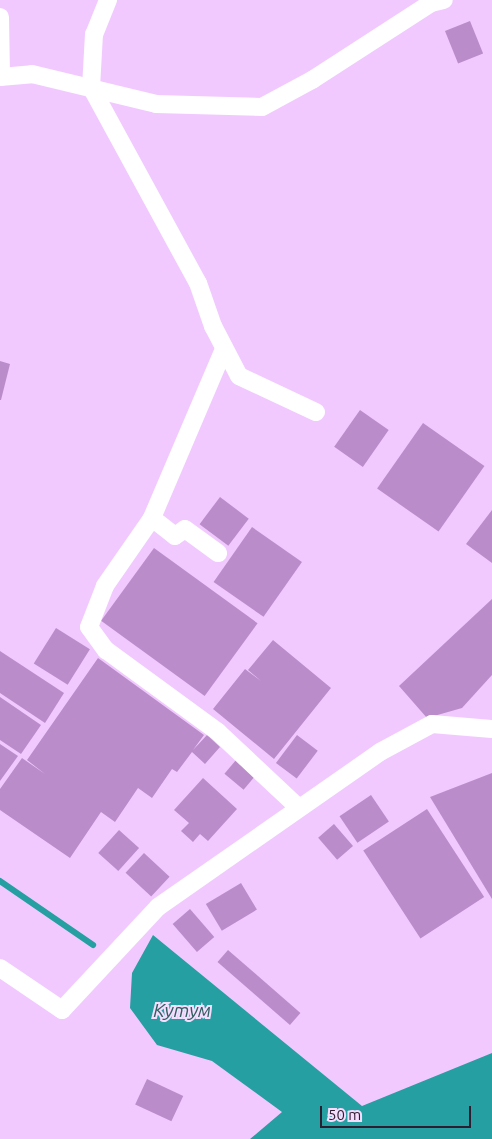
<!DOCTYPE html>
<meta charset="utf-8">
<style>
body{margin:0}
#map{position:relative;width:492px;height:1139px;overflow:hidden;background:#f1c9ff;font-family:Ubuntu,sans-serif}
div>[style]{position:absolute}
.water>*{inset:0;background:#269fa2}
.stream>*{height:6px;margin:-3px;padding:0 3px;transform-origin:3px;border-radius:3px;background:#269fa2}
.building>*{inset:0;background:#ba8dca;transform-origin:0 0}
.street>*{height:18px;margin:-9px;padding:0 9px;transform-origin:9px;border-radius:9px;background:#fff}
span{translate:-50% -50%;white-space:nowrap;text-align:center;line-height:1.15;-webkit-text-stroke:4px #f5ddfe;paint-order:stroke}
.water-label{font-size:19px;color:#2f5f60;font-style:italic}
.scale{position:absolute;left:320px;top:1106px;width:151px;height:22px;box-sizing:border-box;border:2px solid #2c1d31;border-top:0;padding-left:6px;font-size:15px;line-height:18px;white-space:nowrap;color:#2c1d31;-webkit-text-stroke:4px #f5ddfe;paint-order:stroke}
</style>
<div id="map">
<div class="water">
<i style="clip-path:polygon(153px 935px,362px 1106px,492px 1053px,492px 1139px,250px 1139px,282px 1112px,212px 1061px,157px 1045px,130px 1008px,132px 973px)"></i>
</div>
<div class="stream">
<i style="left:0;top:881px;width:113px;rotate:34.5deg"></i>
</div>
<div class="building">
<i style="left:470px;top:21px;width:35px;height:27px;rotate:68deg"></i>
<i style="clip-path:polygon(0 361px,10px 364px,1px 400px,0 400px)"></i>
<i style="left:360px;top:410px;width:35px;height:45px;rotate:35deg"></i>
<i style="left:423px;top:423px;width:75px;height:80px;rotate:35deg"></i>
<i style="left:220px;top:497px;width:36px;height:34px;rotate:37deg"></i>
<i style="clip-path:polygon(492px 510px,492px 563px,466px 544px)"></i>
<i style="left:252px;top:527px;width:61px;height:67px;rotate:35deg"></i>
<i style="left:154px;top:548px;width:128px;height:90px;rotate:36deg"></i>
<i style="clip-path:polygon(492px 599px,492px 675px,462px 708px,427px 718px,399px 686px)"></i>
<i style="left:56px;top:628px;width:40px;height:42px;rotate:32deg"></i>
<i style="clip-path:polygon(273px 640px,331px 688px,274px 759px,213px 709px,245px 669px,261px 681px,248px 670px)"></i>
<i style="clip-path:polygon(0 651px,64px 693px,45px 723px,0 693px)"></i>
<i style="clip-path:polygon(98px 658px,204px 735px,193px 750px,207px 735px,220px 747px,205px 764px,192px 752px,177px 772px,172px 769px,152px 798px,138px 788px,115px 822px,101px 812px,70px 858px,0 810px,0 789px,22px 758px,45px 774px,27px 760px)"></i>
<i style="clip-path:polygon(0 697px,41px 725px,21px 754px,0 740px)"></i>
<i style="left:297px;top:735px;width:26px;height:35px;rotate:37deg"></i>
<i style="clip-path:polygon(0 744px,18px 756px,0 781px)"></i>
<i style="left:236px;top:760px;width:25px;height:18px;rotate:40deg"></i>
<i style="clip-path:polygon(492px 773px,492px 899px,430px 797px)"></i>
<i style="clip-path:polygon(203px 778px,237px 809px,208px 841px,200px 834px,193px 842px,181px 831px,189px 823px,174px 810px)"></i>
<i style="left:371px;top:795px;width:32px;height:38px;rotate:56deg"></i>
<i style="left:427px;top:809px;width:105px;height:76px;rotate:57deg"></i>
<i style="left:334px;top:824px;width:29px;height:21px;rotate:49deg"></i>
<i style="left:119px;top:830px;width:27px;height:31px;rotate:42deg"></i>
<i style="left:144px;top:853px;width:35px;height:27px;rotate:43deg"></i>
<i style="left:241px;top:883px;width:31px;height:41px;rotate:59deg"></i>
<i style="left:190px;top:909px;width:37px;height:23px;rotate:49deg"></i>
<i style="left:228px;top:950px;width:96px;height:16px;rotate:41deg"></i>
<i style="left:147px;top:1079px;width:40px;height:28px;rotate:25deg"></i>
</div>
<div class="street">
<i style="left:108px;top:0;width:37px;rotate:112deg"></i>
<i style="left:94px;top:34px;width:53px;rotate:93.2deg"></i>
<i style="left:91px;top:87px;width:223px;rotate:61.4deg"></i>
<i style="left:198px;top:283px;width:46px;rotate:70.8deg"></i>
<i style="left:213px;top:326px;width:56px;rotate:62.5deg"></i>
<i style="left:239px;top:376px;width:85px;rotate:25.1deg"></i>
<i style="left:0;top:17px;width:60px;rotate:89deg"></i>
<i style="left:0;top:77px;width:32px;rotate:-5deg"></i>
<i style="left:32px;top:74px;width:128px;rotate:13.6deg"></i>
<i style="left:156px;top:104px;width:106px;rotate:1.6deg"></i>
<i style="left:262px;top:107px;width:57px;rotate:-28.4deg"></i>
<i style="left:312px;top:80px;width:142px;rotate:-32.9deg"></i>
<i style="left:431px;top:3px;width:13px;rotate:-13deg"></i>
<i style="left:224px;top:349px;width:184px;rotate:113.1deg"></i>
<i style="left:152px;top:518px;width:83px;rotate:124.7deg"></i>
<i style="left:105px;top:586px;width:44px;rotate:111.3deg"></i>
<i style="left:89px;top:627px;width:29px;rotate:54deg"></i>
<i style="left:106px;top:650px;width:139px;rotate:36.2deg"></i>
<i style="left:218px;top:732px;width:110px;rotate:43.2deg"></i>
<i style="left:152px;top:518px;width:29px;rotate:38deg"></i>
<i style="left:175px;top:536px;width:12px;rotate:-35deg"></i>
<i style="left:185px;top:529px;width:41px;rotate:36deg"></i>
<i style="left:0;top:968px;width:75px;rotate:34.1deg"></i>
<i style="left:62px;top:1010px;width:141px;rotate:-47deg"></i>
<i style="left:158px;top:907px;width:271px;rotate:-34.9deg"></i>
<i style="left:380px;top:752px;width:59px;rotate:-28.3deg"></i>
<i style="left:432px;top:724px;width:60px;rotate:4.8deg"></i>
</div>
<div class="water-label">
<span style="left:182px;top:1011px">Кутум</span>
</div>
<div class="scale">50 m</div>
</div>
